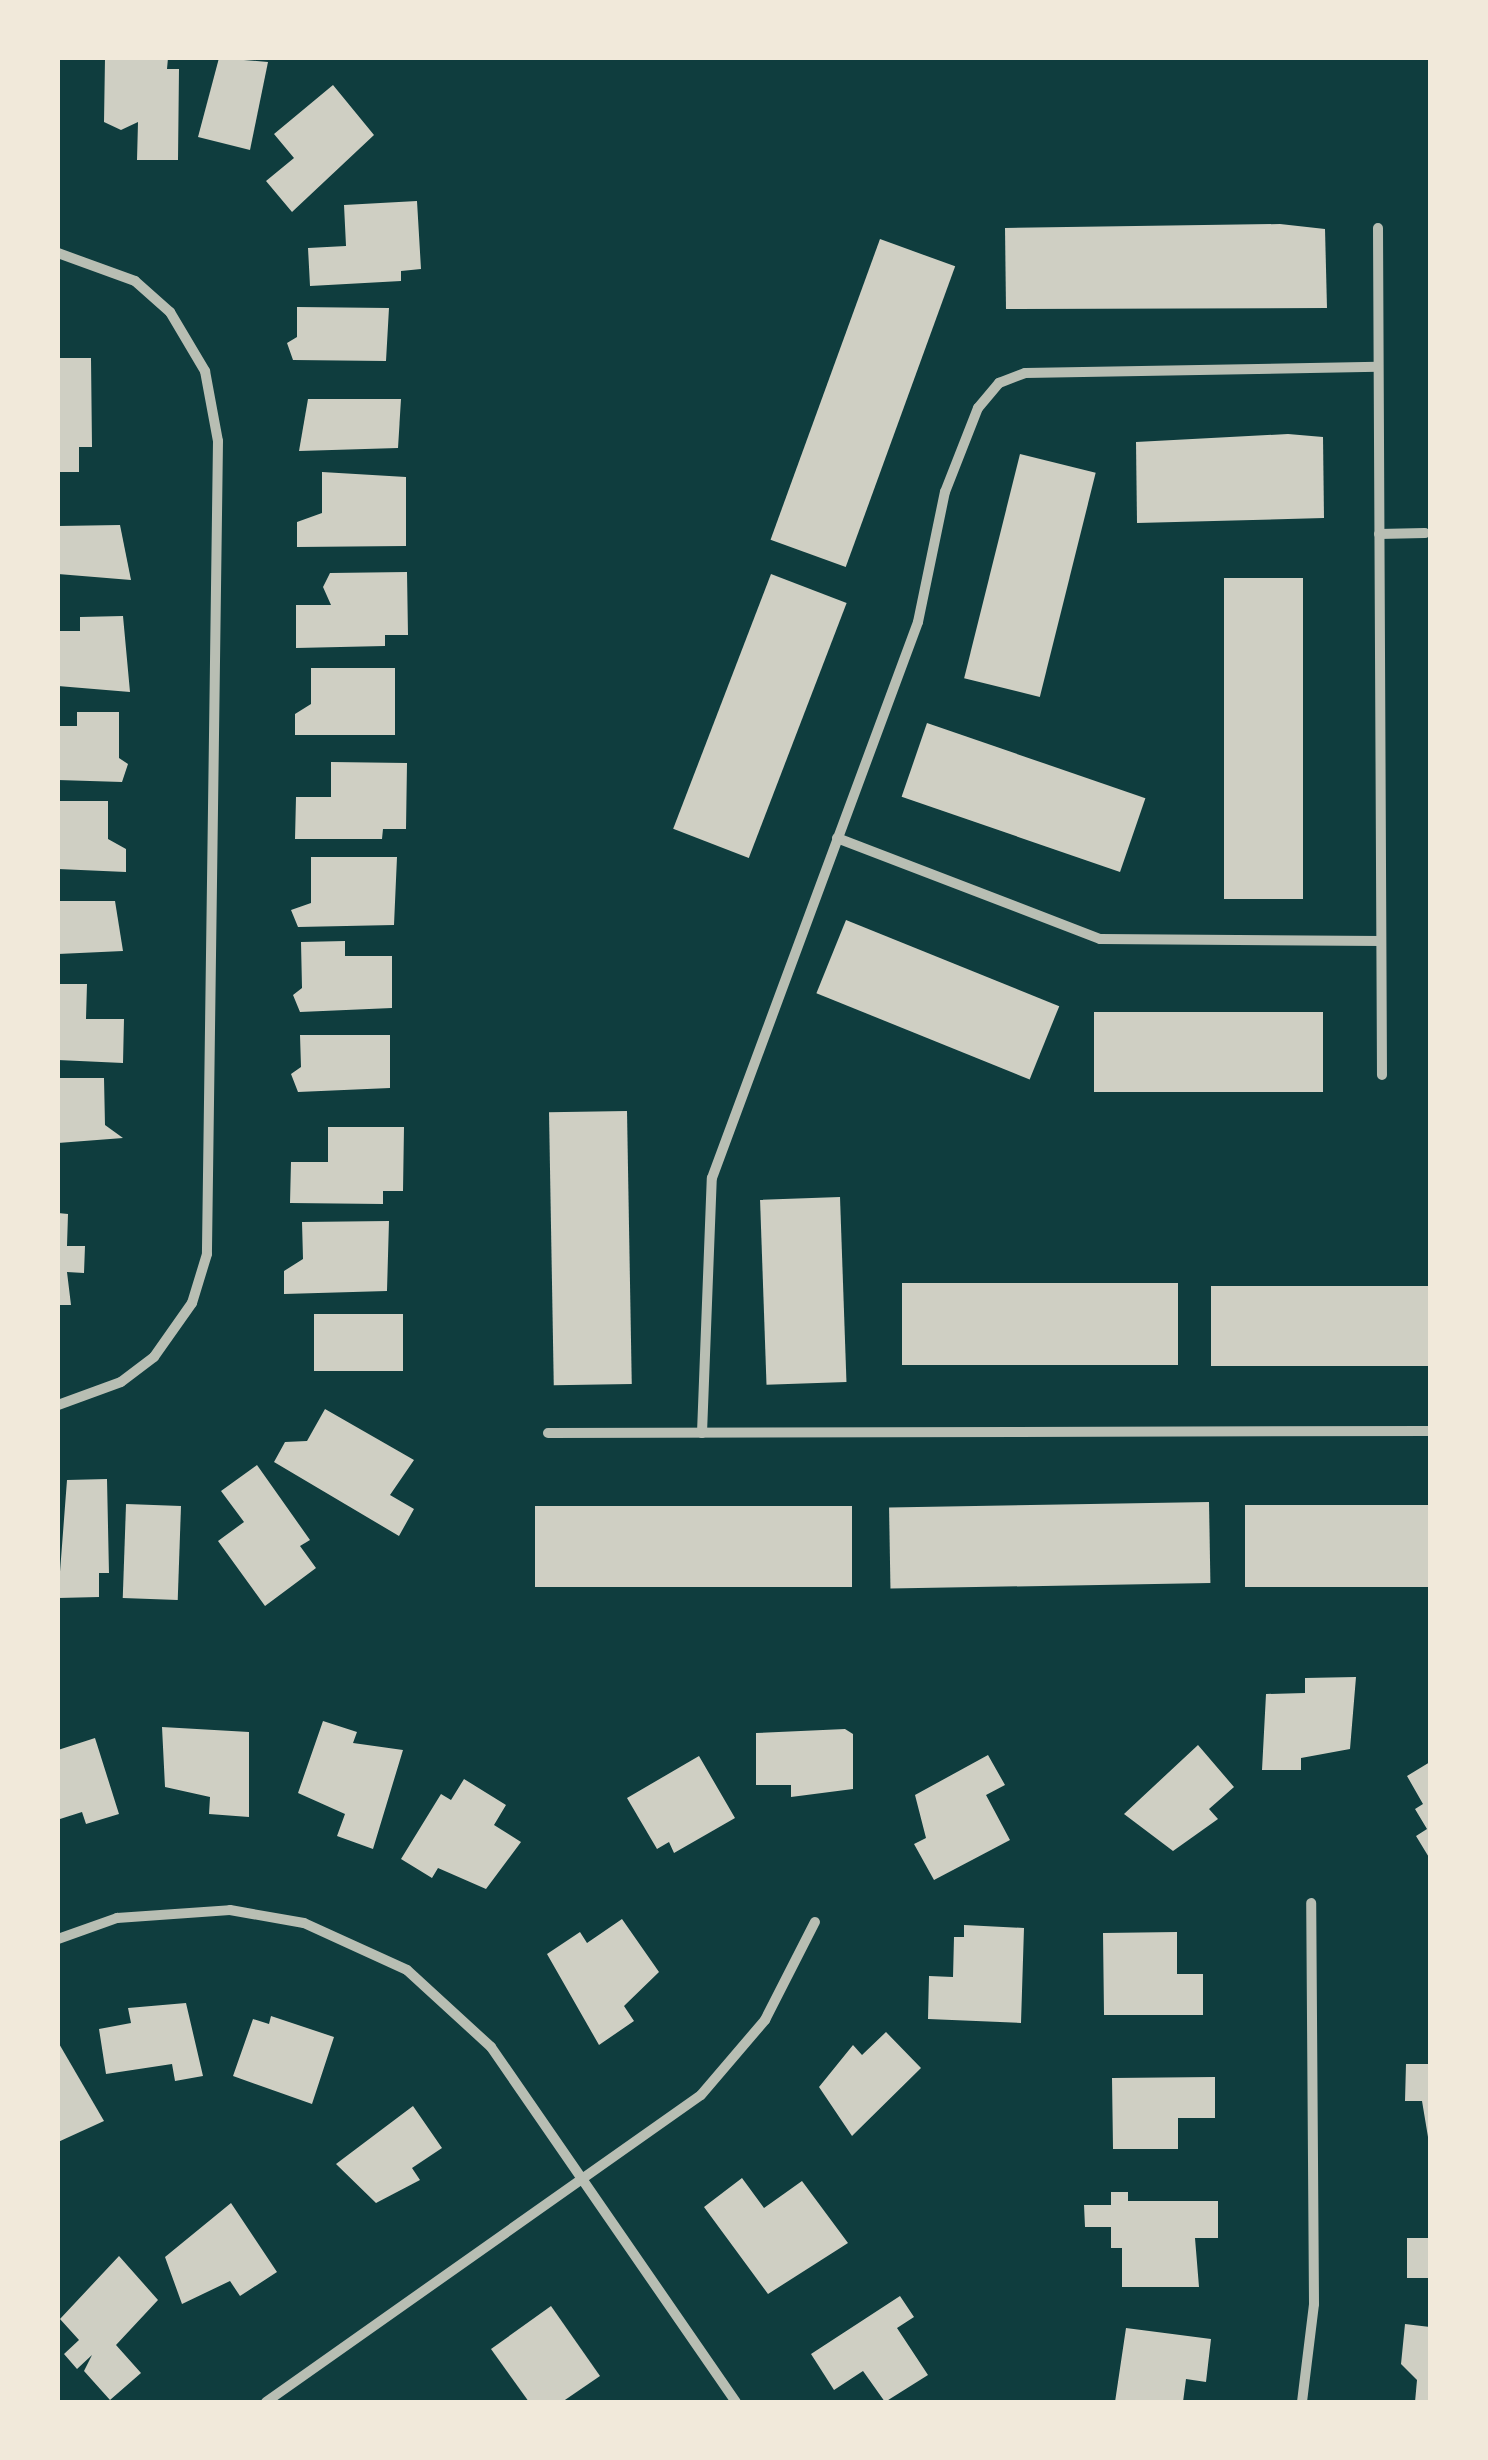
<!DOCTYPE html>
<style>
body{margin:0}
#map{position:relative;width:1488px;height:2460px;overflow:hidden;background:#0f3d3e;font-family:Helvetica,sans-serif}
div>[style]{position:absolute}
.building>*{inset:0;background:#cfcfc3;transform-origin:0 0}
.minor>*{height:10px;margin:-5px;padding:0 5px;transform-origin:5px;border-radius:5px;background:#b8beb3}
span{translate:-50% -50%;white-space:nowrap;text-align:center;line-height:1.15;-webkit-text-stroke:10px #f1e9da;paint-order:stroke}
.frame{position:absolute;inset:0;border:60px solid #f1e9da;pointer-events:none}
</style>
<div id="map">
<div class="building">
<i style="clip-path:polygon(105px 58px,168px 58px,167px 69px,179px 69px,178px 160px,137px 160px,138px 122px,121px 130px,104px 122px)"></i>
<i style="clip-path:polygon(219px 58px,268px 62px,250px 150px,198px 137px)"></i>
<i style="clip-path:polygon(333px 85px,374px 135px,292px 212px,266px 181px,294px 158px,274px 134px)"></i>
<i style="clip-path:polygon(417px 201px,421px 269px,401px 271px,401px 281px,310px 286px,308px 248px,346px 246px,344px 205px)"></i>
<i style="clip-path:polygon(1280px 224px,1325px 229px,1327px 308px,1006px 309px,1005px 228px)"></i>
<i style="left:880px;top:239px;width:80px;height:320px;rotate:20deg"></i>
<i style="clip-path:polygon(297px 307px,389px 308px,386px 361px,293px 360px,287px 343px,297px 337px)"></i>
<i style="clip-path:polygon(58px 358px,91px 358px,92px 447px,79px 447px,79px 472px,58px 472px)"></i>
<i style="clip-path:polygon(308px 399px,401px 399px,398px 448px,299px 451px)"></i>
<i style="clip-path:polygon(1288px 434px,1323px 437px,1324px 518px,1137px 523px,1136px 442px)"></i>
<i style="left:1020px;top:454px;width:78px;height:231px;rotate:14deg"></i>
<i style="clip-path:polygon(322px 472px,406px 477px,406px 546px,297px 547px,297px 522px,322px 513px)"></i>
<i style="clip-path:polygon(120px 525px,131px 580px,58px 574px,58px 526px)"></i>
<i style="clip-path:polygon(407px 572px,408px 635px,385px 635px,385px 646px,296px 648px,296px 605px,331px 605px,323px 587px,330px 573px)"></i>
<i style="left:771px;top:574px;width:81px;height:273px;rotate:21deg"></i>
<i style="left:1303px;top:578px;width:321px;height:79px;rotate:90deg"></i>
<i style="clip-path:polygon(123px 616px,130px 692px,58px 686px,58px 631px,80px 631px,80px 617px)"></i>
<i style="clip-path:polygon(311px 668px,395px 668px,395px 735px,295px 735px,295px 714px,311px 704px)"></i>
<i style="clip-path:polygon(77px 712px,119px 712px,119px 758px,128px 764px,122px 782px,58px 780px,58px 726px,77px 726px)"></i>
<i style="left:927px;top:723px;width:231px;height:78px;rotate:19deg"></i>
<i style="clip-path:polygon(331px 762px,407px 763px,406px 829px,383px 829px,382px 839px,295px 839px,296px 797px,331px 797px)"></i>
<i style="clip-path:polygon(58px 801px,108px 801px,108px 839px,126px 849px,126px 872px,58px 869px)"></i>
<i style="clip-path:polygon(311px 857px,397px 857px,394px 925px,298px 927px,291px 910px,311px 903px)"></i>
<i style="clip-path:polygon(58px 901px,115px 901px,123px 951px,58px 954px)"></i>
<i style="left:846px;top:920px;width:230px;height:79px;rotate:22deg"></i>
<i style="clip-path:polygon(345px 941px,345px 956px,392px 956px,392px 1008px,300px 1012px,293px 995px,302px 988px,301px 942px)"></i>
<i style="clip-path:polygon(58px 984px,87px 984px,86px 1019px,124px 1019px,123px 1063px,58px 1060px)"></i>
<i style="left:1323px;top:1012px;width:80px;height:229px;rotate:90deg"></i>
<i style="clip-path:polygon(300px 1035px,390px 1035px,390px 1088px,298px 1092px,291px 1074px,301px 1067px)"></i>
<i style="clip-path:polygon(58px 1078px,104px 1078px,105px 1125px,123px 1138px,58px 1143px)"></i>
<i style="left:627px;top:1111px;width:273px;height:78px;rotate:89deg"></i>
<i style="clip-path:polygon(328px 1127px,404px 1127px,403px 1191px,383px 1191px,383px 1204px,290px 1203px,291px 1162px,328px 1162px)"></i>
<i style="left:840px;top:1197px;width:185px;height:80px;rotate:88deg"></i>
<i style="clip-path:polygon(58px 1213px,68px 1214px,67px 1246px,85px 1246px,84px 1273px,67px 1272px,71px 1305px,58px 1305px)"></i>
<i style="clip-path:polygon(389px 1221px,387px 1291px,284px 1294px,284px 1271px,303px 1259px,302px 1222px)"></i>
<i style="left:1178px;top:1283px;width:82px;height:276px;rotate:90deg"></i>
<i style="left:1430px;top:1286px;width:80px;height:219px;rotate:90deg"></i>
<i style="left:314px;top:1314px;width:89px;height:57px"></i>
<i style="clip-path:polygon(325px 1409px,414px 1460px,390px 1495px,414px 1509px,399px 1536px,274px 1462px,285px 1442px,307px 1441px)"></i>
<i style="clip-path:polygon(257px 1465px,310px 1540px,300px 1546px,316px 1568px,265px 1606px,218px 1541px,244px 1522px,221px 1491px)"></i>
<i style="clip-path:polygon(107px 1479px,109px 1573px,99px 1573px,99px 1597px,58px 1598px,67px 1480px)"></i>
<i style="left:1209px;top:1502px;width:81px;height:320px;rotate:89deg"></i>
<i style="left:1245px;top:1505px;width:185px;height:82px"></i>
<i style="left:181px;top:1506px;width:94px;height:55px;rotate:92deg"></i>
<i style="left:852px;top:1506px;width:81px;height:317px;rotate:90deg"></i>
<i style="clip-path:polygon(1356px 1677px,1350px 1749px,1301px 1758px,1301px 1770px,1262px 1770px,1266px 1694px,1305px 1693px,1305px 1678px)"></i>
<i style="clip-path:polygon(323px 1721px,357px 1732px,353px 1743px,403px 1750px,373px 1849px,337px 1836px,345px 1814px,298px 1793px)"></i>
<i style="clip-path:polygon(162px 1727px,249px 1732px,249px 1817px,209px 1814px,210px 1797px,165px 1787px)"></i>
<i style="clip-path:polygon(845px 1729px,853px 1734px,853px 1789px,791px 1797px,791px 1785px,756px 1785px,756px 1733px)"></i>
<i style="clip-path:polygon(95px 1738px,119px 1814px,86px 1824px,82px 1812px,60px 1819px,58px 1750px)"></i>
<i style="clip-path:polygon(1198px 1745px,1234px 1787px,1209px 1809px,1218px 1819px,1173px 1851px,1124px 1814px)"></i>
<i style="clip-path:polygon(988px 1755px,1005px 1785px,986px 1795px,1010px 1840px,934px 1880px,914px 1844px,926px 1838px,915px 1795px)"></i>
<i style="clip-path:polygon(699px 1756px,735px 1818px,674px 1853px,669px 1842px,657px 1849px,627px 1798px)"></i>
<i style="clip-path:polygon(1430px 1762px,1430px 1859px,1416px 1836px,1427px 1829px,1415px 1809px,1423px 1804px,1407px 1776px)"></i>
<i style="clip-path:polygon(464px 1779px,506px 1805px,494px 1825px,521px 1842px,486px 1889px,438px 1868px,432px 1878px,401px 1859px,441px 1794px,451px 1800px)"></i>
<i style="clip-path:polygon(622px 1919px,659px 1972px,624px 2006px,634px 2021px,599px 2045px,547px 1954px,580px 1932px,587px 1943px)"></i>
<i style="clip-path:polygon(964px 1925px,1024px 1928px,1021px 2023px,928px 2019px,929px 1976px,953px 1977px,954px 1937px,964px 1937px)"></i>
<i style="clip-path:polygon(1177px 1932px,1177px 1974px,1203px 1974px,1203px 2015px,1104px 2015px,1103px 1933px)"></i>
<i style="clip-path:polygon(186px 2003px,203px 2076px,175px 2081px,172px 2064px,106px 2074px,99px 2029px,131px 2023px,128px 2008px)"></i>
<i style="clip-path:polygon(271px 2016px,334px 2037px,312px 2104px,233px 2076px,253px 2019px,269px 2024px)"></i>
<i style="clip-path:polygon(886px 2032px,921px 2068px,852px 2136px,819px 2087px,853px 2045px,862px 2055px)"></i>
<i style="clip-path:polygon(58px 2042px,104px 2121px,58px 2142px)"></i>
<i style="clip-path:polygon(1406px 2064px,1430px 2064px,1430px 2149px,1422px 2101px,1405px 2101px)"></i>
<i style="clip-path:polygon(1215px 2077px,1215px 2118px,1178px 2118px,1178px 2149px,1113px 2149px,1112px 2078px)"></i>
<i style="clip-path:polygon(413px 2106px,442px 2148px,412px 2168px,420px 2180px,376px 2203px,336px 2164px)"></i>
<i style="clip-path:polygon(742px 2178px,764px 2208px,802px 2181px,848px 2243px,768px 2294px,704px 2207px)"></i>
<i style="clip-path:polygon(1111px 2192px,1128px 2192px,1128px 2201px,1218px 2201px,1218px 2238px,1195px 2238px,1199px 2287px,1122px 2287px,1122px 2248px,1111px 2248px,1111px 2227px,1085px 2227px,1084px 2205px,1111px 2205px)"></i>
<i style="clip-path:polygon(231px 2203px,277px 2272px,240px 2296px,230px 2281px,182px 2304px,165px 2257px)"></i>
<i style="left:1407px;top:2238px;width:23px;height:40px"></i>
<i style="clip-path:polygon(119px 2256px,158px 2300px,116px 2345px,141px 2373px,110px 2400px,84px 2371px,92px 2355px,77px 2369px,64px 2354px,79px 2340px,60px 2319px)"></i>
<i style="clip-path:polygon(900px 2296px,914px 2317px,897px 2328px,928px 2375px,885px 2402px,863px 2371px,834px 2390px,811px 2354px)"></i>
<i style="clip-path:polygon(551px 2306px,600px 2376px,562px 2402px,529px 2402px,491px 2349px)"></i>
<i style="clip-path:polygon(1405px 2324px,1430px 2327px,1430px 2402px,1415px 2402px,1417px 2380px,1401px 2364px)"></i>
<i style="clip-path:polygon(1126px 2328px,1211px 2339px,1206px 2382px,1186px 2379px,1183px 2402px,1115px 2402px)"></i>
</div>
<div class="minor">
<i style="left:1378px;top:228px;width:847px;rotate:89.73deg"></i>
<i style="left:58px;top:253px;width:82px;rotate:20deg"></i>
<i style="left:135px;top:281px;width:47px;rotate:41.5deg"></i>
<i style="left:170px;top:312px;width:69px;rotate:59.3deg"></i>
<i style="left:205px;top:371px;width:71px;rotate:79.5deg"></i>
<i style="left:218px;top:441px;width:813px;rotate:90.78deg"></i>
<i style="left:207px;top:1254px;width:51px;rotate:107deg"></i>
<i style="left:192px;top:1303px;width:66px;rotate:125.1deg"></i>
<i style="left:154px;top:1357px;width:41px;rotate:142.9deg"></i>
<i style="left:121px;top:1382px;width:67px;rotate:159.9deg"></i>
<i style="left:1379px;top:534px;width:46px;rotate:-1.2deg"></i>
<i style="left:837px;top:838px;width:282px;rotate:21deg"></i>
<i style="left:1100px;top:939px;width:281px;rotate:0.4deg"></i>
<i style="left:548px;top:1433px;width:882px;rotate:-0.13deg"></i>
<i style="left:702px;top:1433px;width:255px;rotate:-87.8deg"></i>
<i style="left:712px;top:1178px;width:593px;rotate:-69.67deg"></i>
<i style="left:918px;top:622px;width:133px;rotate:-78.3deg"></i>
<i style="left:945px;top:492px;width:90px;rotate:-68.6deg"></i>
<i style="left:978px;top:408px;width:33px;rotate:-50deg"></i>
<i style="left:999px;top:383px;width:28px;rotate:-21deg"></i>
<i style="left:1025px;top:373px;width:353px;rotate:-1deg"></i>
<i style="left:58px;top:1939px;width:63px;rotate:-19.6deg"></i>
<i style="left:117px;top:1918px;width:113px;rotate:-4deg"></i>
<i style="left:230px;top:1910px;width:75px;rotate:10deg"></i>
<i style="left:304px;top:1923px;width:113px;rotate:24.5deg"></i>
<i style="left:407px;top:1970px;width:114px;rotate:42.5deg"></i>
<i style="left:491px;top:2047px;width:431px;rotate:55.4deg"></i>
<i style="left:266px;top:2402px;width:532px;rotate:-35.21deg"></i>
<i style="left:701px;top:2095px;width:99px;rotate:-49.5deg"></i>
<i style="left:765px;top:2020px;width:110px;rotate:-63deg"></i>
<i style="left:1302px;top:2402px;width:99px;rotate:-83deg"></i>
<i style="left:1314px;top:2304px;width:401px;rotate:-90.4deg"></i>
</div>
<div class="frame"></div>
</div>
